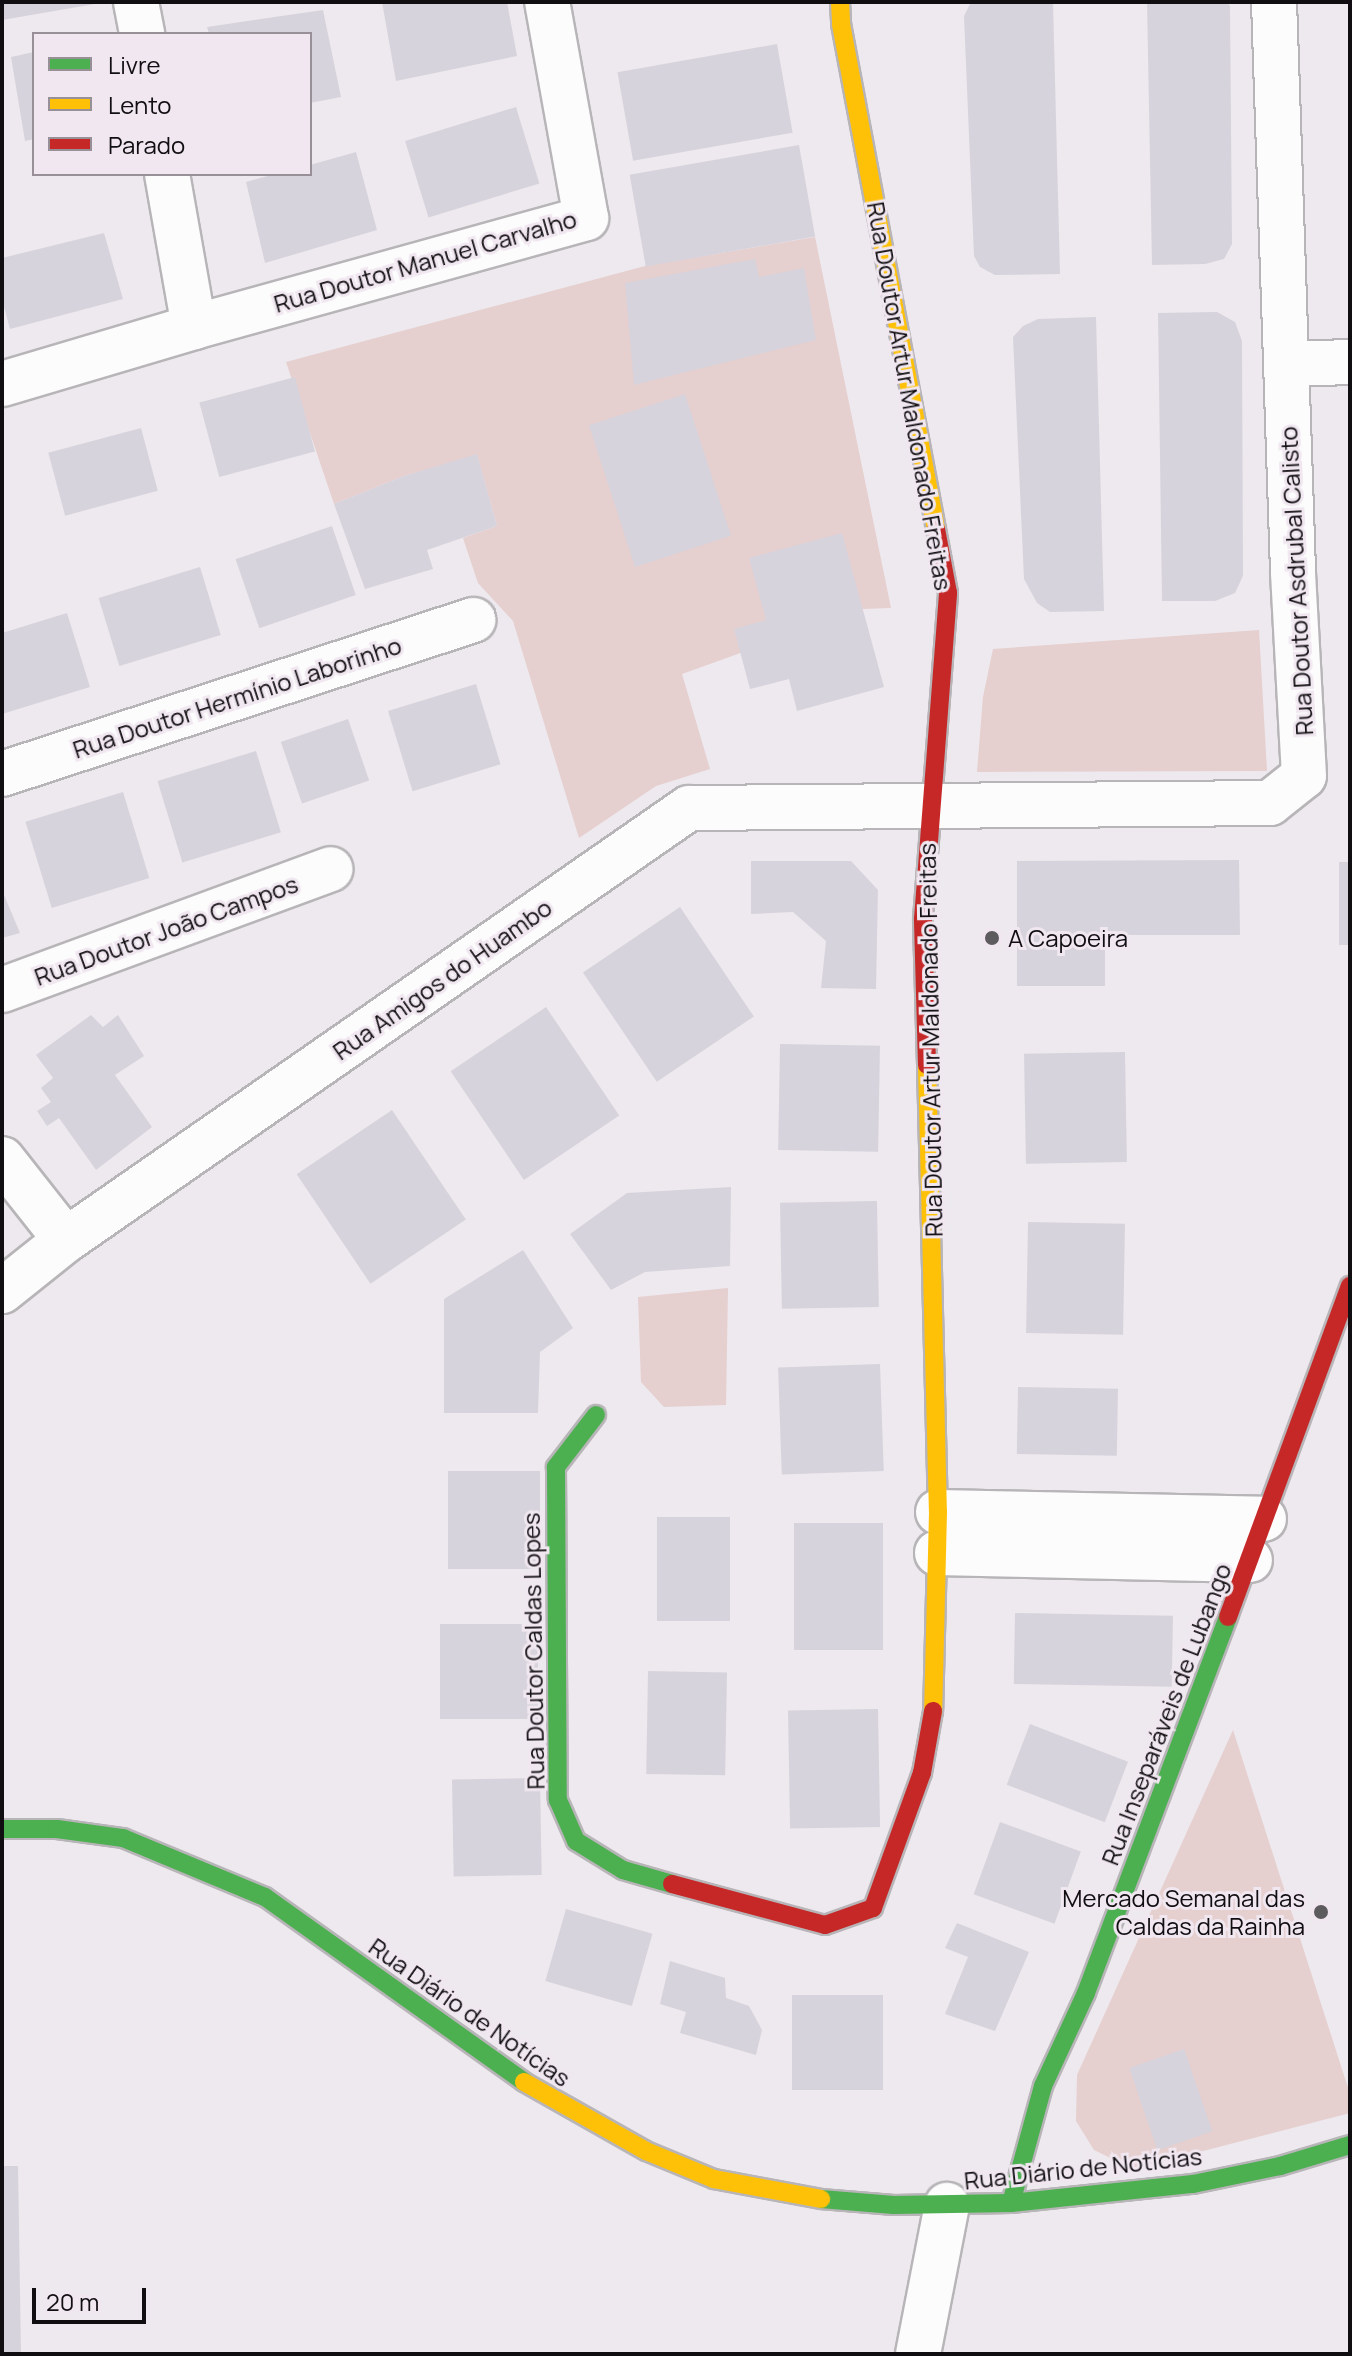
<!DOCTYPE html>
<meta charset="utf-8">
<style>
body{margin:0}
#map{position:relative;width:1352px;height:2356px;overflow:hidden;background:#eee9ee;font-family:Manrope,sans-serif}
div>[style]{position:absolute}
.green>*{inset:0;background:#e5cfcf}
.building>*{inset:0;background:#d7d3dc;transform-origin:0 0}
.roads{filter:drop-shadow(2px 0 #b8b5b8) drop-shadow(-2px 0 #b8b5b8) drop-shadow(0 2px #b8b5b8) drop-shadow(0 -2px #b8b5b8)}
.street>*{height:44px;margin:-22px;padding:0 22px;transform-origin:22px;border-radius:22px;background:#fcfcfc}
.fast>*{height:18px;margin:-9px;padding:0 9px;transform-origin:9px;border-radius:9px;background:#4caf50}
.slow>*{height:18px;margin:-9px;padding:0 9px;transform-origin:9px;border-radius:9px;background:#ffc107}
.jam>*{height:18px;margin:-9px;padding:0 9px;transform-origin:9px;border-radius:9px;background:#c62828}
.dots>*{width:22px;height:22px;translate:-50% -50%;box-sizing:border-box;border:4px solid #f0e7f0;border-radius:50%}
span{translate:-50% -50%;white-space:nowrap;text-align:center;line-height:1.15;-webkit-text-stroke:6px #f0e7f0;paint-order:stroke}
.street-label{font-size:24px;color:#110e11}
.poi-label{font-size:24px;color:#110e11}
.left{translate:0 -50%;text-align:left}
.right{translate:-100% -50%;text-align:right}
.frame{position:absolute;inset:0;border:4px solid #110e11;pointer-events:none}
.legend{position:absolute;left:32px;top:32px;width:280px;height:144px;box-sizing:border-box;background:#f0e7f0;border:2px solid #979097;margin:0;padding:10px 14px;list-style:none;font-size:24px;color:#110e11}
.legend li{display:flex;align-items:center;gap:16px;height:40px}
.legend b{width:40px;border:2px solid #979097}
.scale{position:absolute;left:32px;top:2288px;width:114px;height:36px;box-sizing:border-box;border:4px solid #110e11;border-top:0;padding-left:10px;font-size:24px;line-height:28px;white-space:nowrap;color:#110e11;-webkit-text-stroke:6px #f0e7f0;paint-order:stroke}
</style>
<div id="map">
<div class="green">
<i style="clip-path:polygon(815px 237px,891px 608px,862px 609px,682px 674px,710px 769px,656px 786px,579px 838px,513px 621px,478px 583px,463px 538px,497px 526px,477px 455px,404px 476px,334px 504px,286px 362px,645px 266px)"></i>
<i style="clip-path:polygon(1259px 630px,1267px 771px,977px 772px,983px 697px,993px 649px)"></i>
<i style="clip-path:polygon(728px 1288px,726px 1405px,664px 1407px,641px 1382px,638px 1297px)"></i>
<i style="clip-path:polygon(1233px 1730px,1350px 2094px,1350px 2113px,1133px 2169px,1094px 2150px,1076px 2121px,1077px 2075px)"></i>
</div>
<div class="building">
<i style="clip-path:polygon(2px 2px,95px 2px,95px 4px,2px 20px)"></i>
<i style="clip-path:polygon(382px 2px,507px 2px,517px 56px,396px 81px)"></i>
<i style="clip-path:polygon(971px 2px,1053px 2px,1060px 274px,995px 275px,980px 267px,974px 256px,964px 16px)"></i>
<i style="clip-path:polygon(1147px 2px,1227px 2px,1230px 6px,1232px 244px,1224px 259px,1205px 264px,1152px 265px)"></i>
<i style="clip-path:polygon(323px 10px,341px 97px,310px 103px,310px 34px,209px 34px,207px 27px)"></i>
<i style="left:777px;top:44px;width:90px;height:162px;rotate:80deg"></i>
<i style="clip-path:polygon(34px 52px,34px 139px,25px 141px,11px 57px)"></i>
<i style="left:516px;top:107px;width:80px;height:116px;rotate:73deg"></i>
<i style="left:799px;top:145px;width:93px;height:172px;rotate:80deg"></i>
<i style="clip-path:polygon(356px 152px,377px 230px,265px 263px,246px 182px,275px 174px,310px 174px,310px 165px)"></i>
<i style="clip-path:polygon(104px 233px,123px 299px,10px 329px,2px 299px,2px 258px)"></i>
<i style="clip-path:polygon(755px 259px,759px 277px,804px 268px,816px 340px,634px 385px,625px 283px)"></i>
<i style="clip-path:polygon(1217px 312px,1235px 322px,1242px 341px,1243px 576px,1235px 593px,1215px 601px,1162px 601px,1158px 313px)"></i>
<i style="clip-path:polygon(1096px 317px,1104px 611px,1050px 612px,1037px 603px,1024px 579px,1013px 337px,1023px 326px,1038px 319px)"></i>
<i style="left:295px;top:377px;width:77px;height:99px;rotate:75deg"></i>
<i style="left:685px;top:394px;width:149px;height:101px;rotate:72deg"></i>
<i style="left:141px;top:428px;width:65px;height:96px;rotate:75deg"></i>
<i style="clip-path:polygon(477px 454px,497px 526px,427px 550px,433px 569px,365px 589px,334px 504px,404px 476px)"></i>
<i style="left:332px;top:526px;width:73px;height:102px;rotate:71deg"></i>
<i style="clip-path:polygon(842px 533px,884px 687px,797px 711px,789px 679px,750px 689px,734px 629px,766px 620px,749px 558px)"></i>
<i style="left:200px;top:567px;width:71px;height:106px;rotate:73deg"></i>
<i style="clip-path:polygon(67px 613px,90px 687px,2px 714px,2px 633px)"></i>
<i style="left:476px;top:684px;width:84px;height:92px;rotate:73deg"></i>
<i style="left:348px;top:719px;width:65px;height:71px;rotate:71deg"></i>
<i style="left:256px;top:751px;width:85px;height:103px;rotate:73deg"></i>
<i style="left:123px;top:792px;width:90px;height:102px;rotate:73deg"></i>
<i style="clip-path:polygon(1239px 860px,1240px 935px,1105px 935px,1105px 986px,1017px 986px,1017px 861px)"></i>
<i style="clip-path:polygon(751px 861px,851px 861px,878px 890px,876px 989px,821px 988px,826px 941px,793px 912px,751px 914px)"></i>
<i style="left:1350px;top:862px;width:83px;height:11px;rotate:90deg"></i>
<i style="clip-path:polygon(2px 890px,20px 933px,2px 938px)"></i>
<i style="left:680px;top:907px;width:132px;height:117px;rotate:56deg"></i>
<i style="left:546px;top:1007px;width:131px;height:115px;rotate:56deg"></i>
<i style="clip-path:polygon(91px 1015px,103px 1027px,118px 1015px,144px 1056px,115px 1075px,152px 1127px,96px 1170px,59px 1118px,47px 1126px,37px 1111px,51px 1102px,41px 1088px,53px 1078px,36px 1055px)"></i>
<i style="left:780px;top:1044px;width:100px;height:106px;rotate:1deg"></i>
<i style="left:1125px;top:1052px;width:110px;height:101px;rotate:89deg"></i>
<i style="left:392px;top:1110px;width:132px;height:115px;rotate:56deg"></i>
<i style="clip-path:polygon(731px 1187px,730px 1266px,645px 1272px,611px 1290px,570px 1234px,627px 1193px)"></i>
<i style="left:877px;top:1201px;width:106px;height:97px;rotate:89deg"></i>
<i style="left:1028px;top:1222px;width:97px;height:111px;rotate:1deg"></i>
<i style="clip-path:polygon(523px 1250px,573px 1328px,540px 1352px,538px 1413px,444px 1413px,444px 1299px)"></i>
<i style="left:880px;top:1364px;width:107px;height:102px;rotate:88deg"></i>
<i style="left:1018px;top:1387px;width:100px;height:67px;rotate:1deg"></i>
<i style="left:448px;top:1471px;width:92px;height:98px"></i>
<i style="left:657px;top:1517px;width:73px;height:104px"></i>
<i style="left:794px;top:1523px;width:89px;height:127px"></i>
<i style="left:1015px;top:1613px;width:158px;height:71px;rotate:1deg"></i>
<i style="left:440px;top:1624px;width:98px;height:95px"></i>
<i style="left:648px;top:1671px;width:79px;height:103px;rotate:1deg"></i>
<i style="left:878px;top:1709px;width:118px;height:90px;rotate:89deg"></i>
<i style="left:1030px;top:1724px;width:105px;height:65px;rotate:21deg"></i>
<i style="left:540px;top:1778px;width:97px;height:88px;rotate:89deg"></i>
<i style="left:1000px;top:1822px;width:86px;height:77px;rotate:20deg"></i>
<i style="left:566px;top:1909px;width:90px;height:75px;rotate:16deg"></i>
<i style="clip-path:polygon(957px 1923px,1029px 1952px,995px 2031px,945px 2014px,968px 1957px,945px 1948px)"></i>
<i style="clip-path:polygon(670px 1961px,725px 1978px,726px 1998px,749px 2006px,762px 2030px,756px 2055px,680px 2033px,686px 2012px,660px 2004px)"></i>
<i style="left:792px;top:1995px;width:91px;height:95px"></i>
<i style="left:1184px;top:2049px;width:87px;height:58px;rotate:71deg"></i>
<i style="clip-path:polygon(2px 2166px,18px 2166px,21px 2354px,2px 2354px)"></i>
</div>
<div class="roads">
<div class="street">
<i style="left:136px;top:2px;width:33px;rotate:79deg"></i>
<i style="left:194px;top:327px;width:407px;rotate:-15.5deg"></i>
<i style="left:586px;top:218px;width:219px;rotate:-100.2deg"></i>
<i style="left:1287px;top:364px;width:63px;rotate:-1.8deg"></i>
<i style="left:2px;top:384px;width:200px;rotate:-16.5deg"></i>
<i style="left:194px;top:327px;width:155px;rotate:-100deg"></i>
<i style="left:2px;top:774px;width:496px;rotate:-18.1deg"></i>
<i style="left:2px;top:990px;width:350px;rotate:-20.2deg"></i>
<i style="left:2px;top:1159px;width:103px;rotate:51.7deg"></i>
<i style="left:2px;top:1291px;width:82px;rotate:-38.6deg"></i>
<i style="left:66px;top:1240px;width:758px;rotate:-34.74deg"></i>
<i style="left:689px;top:808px;width:581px;rotate:-0.49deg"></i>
<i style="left:1270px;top:803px;width:43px;rotate:-38.5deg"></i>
<i style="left:1304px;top:776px;width:205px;rotate:-93.1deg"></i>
<i style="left:1293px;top:571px;width:569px;rotate:-91.91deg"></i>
<i style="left:938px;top:1512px;width:326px;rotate:1.2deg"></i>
<i style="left:937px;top:1553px;width:313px;rotate:1.3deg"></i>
<i style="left:918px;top:2354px;width:152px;rotate:-79deg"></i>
</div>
<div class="fast">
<i style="left:596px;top:1415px;width:66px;rotate:127.6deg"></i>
<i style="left:556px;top:1467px;width:333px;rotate:89.7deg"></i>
<i style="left:558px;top:1800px;width:45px;rotate:66.3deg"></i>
<i style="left:576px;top:1841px;width:55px;rotate:31.7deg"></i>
<i style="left:623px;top:1870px;width:51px;rotate:15.9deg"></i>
<i style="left:2px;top:1829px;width:55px"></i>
<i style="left:57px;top:1829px;width:67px;rotate:7.8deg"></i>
<i style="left:123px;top:1838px;width:154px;rotate:22.6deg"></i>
<i style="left:265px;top:1897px;width:318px;rotate:35.5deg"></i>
<i style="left:821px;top:2199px;width:73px;rotate:4.7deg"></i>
<i style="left:894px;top:2205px;width:117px;rotate:-1deg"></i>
<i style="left:1011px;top:2203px;width:183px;rotate:-6deg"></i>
<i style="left:1193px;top:2184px;width:89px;rotate:-11.7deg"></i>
<i style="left:1280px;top:2166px;width:73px;rotate:-16.7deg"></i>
<i style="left:1011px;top:2203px;width:121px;rotate:-74.7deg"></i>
<i style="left:1043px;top:2086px;width:102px;rotate:-65.2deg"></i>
<i style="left:1086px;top:1993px;width:402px;rotate:-69.3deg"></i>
</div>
<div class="slow">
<i style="left:840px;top:2px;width:22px;rotate:87deg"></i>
<i style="left:841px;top:24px;width:514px;rotate:79.35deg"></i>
<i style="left:927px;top:1065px;width:447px;rotate:88.6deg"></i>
<i style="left:938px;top:1512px;width:199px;rotate:91.4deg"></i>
<i style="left:524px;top:2082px;width:140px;rotate:29.5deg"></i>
<i style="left:646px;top:2151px;width:74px;rotate:22.4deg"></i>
<i style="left:714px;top:2179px;width:109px;rotate:10.6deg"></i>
</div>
<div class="jam">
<i style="left:927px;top:1065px;width:146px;rotate:-91.6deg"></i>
<i style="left:923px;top:919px;width:327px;rotate:-85.6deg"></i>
<i style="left:948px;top:593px;width:65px;rotate:-100.6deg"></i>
<i style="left:1228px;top:1617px;width:353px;rotate:-69.8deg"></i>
<i style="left:672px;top:1884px;width:158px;rotate:15deg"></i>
<i style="left:825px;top:1925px;width:51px;rotate:-19.5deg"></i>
<i style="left:873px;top:1908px;width:144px;rotate:-70.1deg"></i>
<i style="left:922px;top:1773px;width:63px;rotate:-79.9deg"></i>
</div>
</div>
<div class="dots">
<i style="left:992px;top:938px;background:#5e5b5e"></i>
<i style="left:1321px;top:1912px;background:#5e5b5e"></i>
</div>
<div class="street-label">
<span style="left:425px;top:261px;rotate:-16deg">Rua Doutor Manuel Carvalho</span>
<span style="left:910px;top:396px;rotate:80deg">Rua Doutor Artur Maldonado Freitas</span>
<span style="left:1296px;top:581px;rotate:-93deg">Rua Doutor Asdrubal Calisto</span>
<span style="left:237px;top:697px;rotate:-18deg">Rua Doutor Hermínio Laborinho</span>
<span style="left:166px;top:930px;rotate:-20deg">Rua Doutor João Campos</span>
<span style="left:442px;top:979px;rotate:-35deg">Rua Amigos do Huambo</span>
<span style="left:930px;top:1040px;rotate:-91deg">Rua Doutor Artur Maldonado Freitas</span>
<span style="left:533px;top:1651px;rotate:-91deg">Rua Doutor Caldas Lopes</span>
<span style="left:1166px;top:1714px;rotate:-69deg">Rua Inseparáveis de Lubango</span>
<span style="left:470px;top:2012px;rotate:35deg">Rua Diário de Notícias</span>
<span style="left:1083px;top:2168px;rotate:-6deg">Rua Diário de Notícias</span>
</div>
<div class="poi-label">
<span class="left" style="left:1008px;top:938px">A Capoeira</span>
<span class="right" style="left:1305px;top:1912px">Mercado Semanal das<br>Caldas da Rainha</span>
</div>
<div class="frame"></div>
<ul class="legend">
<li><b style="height:10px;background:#4caf50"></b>Livre</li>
<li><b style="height:10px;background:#ffc107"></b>Lento</li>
<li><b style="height:10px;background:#c62828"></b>Parado</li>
</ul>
<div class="scale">20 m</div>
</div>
